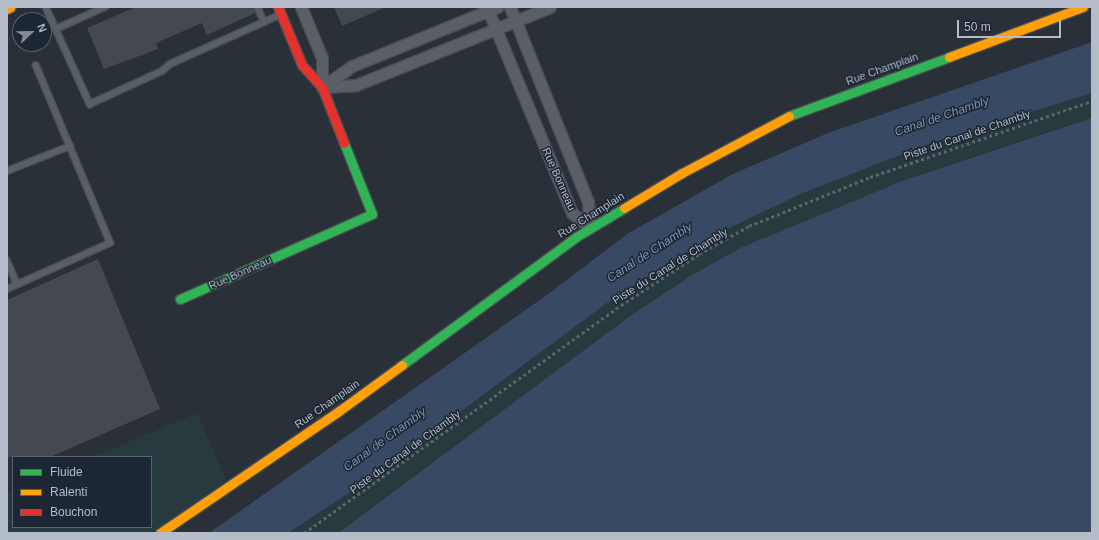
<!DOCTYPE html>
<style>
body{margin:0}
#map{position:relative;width:1099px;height:540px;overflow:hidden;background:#2a3038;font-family:Arial,sans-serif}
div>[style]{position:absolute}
.green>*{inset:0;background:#273a3e}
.water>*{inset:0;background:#384963}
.building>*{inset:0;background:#444950}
.path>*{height:2.5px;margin-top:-1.25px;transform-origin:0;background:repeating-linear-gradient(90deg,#5d636a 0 3px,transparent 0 6px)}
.roads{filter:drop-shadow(1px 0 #484c53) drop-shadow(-1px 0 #484c53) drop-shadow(0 1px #484c53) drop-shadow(0 -1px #484c53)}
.lane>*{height:5.5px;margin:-2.75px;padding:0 2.75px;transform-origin:2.75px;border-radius:2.75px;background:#5a5e66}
.street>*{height:11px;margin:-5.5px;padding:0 5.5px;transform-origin:5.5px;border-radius:5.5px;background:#5a5e66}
.fast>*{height:9px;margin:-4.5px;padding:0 4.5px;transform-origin:4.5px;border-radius:4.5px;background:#30b455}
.slow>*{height:9px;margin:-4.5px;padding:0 4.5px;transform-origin:4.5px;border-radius:4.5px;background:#ff9f0a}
.jam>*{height:9px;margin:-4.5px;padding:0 4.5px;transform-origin:4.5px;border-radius:4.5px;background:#e5322d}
span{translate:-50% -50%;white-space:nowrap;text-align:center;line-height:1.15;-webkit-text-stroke:3px #1d2633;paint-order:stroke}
.street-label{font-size:11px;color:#b4bcc9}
.water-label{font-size:12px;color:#7c92b1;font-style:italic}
.frame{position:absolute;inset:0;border:8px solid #b4bcc9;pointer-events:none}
.legend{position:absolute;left:12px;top:456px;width:140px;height:72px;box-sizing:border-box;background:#1d2633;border:1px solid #59626f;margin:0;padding:5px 7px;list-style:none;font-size:12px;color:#b4bcc9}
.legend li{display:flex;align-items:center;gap:8px;height:20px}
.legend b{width:20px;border:1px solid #59626f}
.north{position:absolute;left:12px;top:12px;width:40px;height:40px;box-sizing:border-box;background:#1d2633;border:1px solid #59626f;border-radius:50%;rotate:68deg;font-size:11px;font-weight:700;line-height:16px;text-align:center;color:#b4bcc9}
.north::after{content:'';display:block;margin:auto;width:14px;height:18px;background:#848b96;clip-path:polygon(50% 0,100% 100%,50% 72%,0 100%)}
.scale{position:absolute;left:957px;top:20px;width:104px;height:18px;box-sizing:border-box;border:2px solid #b4bcc9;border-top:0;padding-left:5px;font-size:12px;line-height:14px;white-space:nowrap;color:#b4bcc9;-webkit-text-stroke:3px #1d2633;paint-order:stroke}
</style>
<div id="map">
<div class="green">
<i style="clip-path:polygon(1092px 93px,1092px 118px,902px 181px,740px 248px,692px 275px,630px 316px,338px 533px,288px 533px,367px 481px,607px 303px,710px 237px,803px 193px,926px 145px)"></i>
<i style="clip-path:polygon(197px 413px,229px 486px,160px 533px,7px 533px,7px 493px,13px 491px,13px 527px,151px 527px,151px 457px,93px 457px)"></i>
</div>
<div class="water">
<i style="clip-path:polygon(1092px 42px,1092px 93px,926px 145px,803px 193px,710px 237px,607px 303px,367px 481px,288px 533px,209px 533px,551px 292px,627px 234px,733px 174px,828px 133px)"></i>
<i style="clip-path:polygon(1092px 118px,1092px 533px,338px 533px,630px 316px,692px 275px,740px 248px,902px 181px)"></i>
</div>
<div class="building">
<i style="clip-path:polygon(136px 7px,253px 7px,255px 13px,207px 35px,202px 23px,156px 43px,158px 49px,104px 69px,87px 28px)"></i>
<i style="clip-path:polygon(334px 7px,386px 7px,342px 26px)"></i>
<i style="clip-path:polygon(98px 259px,160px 409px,50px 457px,7px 457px,7px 300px)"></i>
</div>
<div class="path">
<i style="left:304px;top:533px;width:396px;rotate:-35.7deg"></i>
<i style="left:626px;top:302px;width:87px;rotate:-33.3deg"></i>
<i style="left:699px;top:254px;width:57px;rotate:-29.2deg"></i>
<i style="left:749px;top:226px;width:131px;rotate:-22deg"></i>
<i style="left:870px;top:177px;width:235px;rotate:-18.9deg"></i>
</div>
<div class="roads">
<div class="lane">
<i style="left:46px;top:7px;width:107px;rotate:65.6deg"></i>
<i style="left:90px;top:104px;width:79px;rotate:-24.6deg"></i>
<i style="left:162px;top:71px;width:11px;rotate:-41deg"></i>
<i style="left:170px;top:64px;width:103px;rotate:-24.1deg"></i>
<i style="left:264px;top:22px;width:17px;rotate:-115deg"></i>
<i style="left:264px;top:22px;width:17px;rotate:-24deg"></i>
<i style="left:56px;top:29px;width:54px;rotate:-24.2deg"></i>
<i style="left:7px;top:171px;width:68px;rotate:-21.6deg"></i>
<i style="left:7px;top:260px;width:26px;rotate:67deg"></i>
<i style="left:7px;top:289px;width:113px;rotate:-24.1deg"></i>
<i style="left:110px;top:243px;width:192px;rotate:-112.7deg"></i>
</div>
<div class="street">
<i style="left:301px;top:7px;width:55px;rotate:67.6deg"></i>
<i style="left:322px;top:58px;width:29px;rotate:90deg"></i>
<i style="left:510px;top:7px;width:210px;rotate:68.2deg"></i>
<i style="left:588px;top:202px;width:26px;rotate:86deg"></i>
<i style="left:488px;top:10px;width:220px;rotate:67.5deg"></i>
<i style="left:572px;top:213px;width:23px;rotate:40deg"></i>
<i style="left:322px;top:87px;width:34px;rotate:-3deg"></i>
<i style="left:356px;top:85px;width:209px;rotate:-21.9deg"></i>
<i style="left:322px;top:87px;width:37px;rotate:-35deg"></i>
<i style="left:352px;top:66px;width:157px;rotate:-22.1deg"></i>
</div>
<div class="fast">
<i style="left:789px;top:116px;width:171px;rotate:-20.2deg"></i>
<i style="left:180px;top:299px;width:210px;rotate:-23.9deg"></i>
<i style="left:372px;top:214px;width:76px;rotate:-111.5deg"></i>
<i style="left:402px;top:365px;width:216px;rotate:-36.3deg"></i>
<i style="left:576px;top:237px;width:56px;rotate:-31.1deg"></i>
</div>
<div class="slow">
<i style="left:7px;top:9px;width:4px;rotate:-27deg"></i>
<i style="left:949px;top:57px;width:143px;rotate:-20.5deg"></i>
<i style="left:624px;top:208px;width:68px;rotate:-31.1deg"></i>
<i style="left:682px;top:173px;width:121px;rotate:-28deg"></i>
<i style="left:160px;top:533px;width:217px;rotate:-34.3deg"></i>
<i style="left:339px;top:411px;width:78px;rotate:-36.1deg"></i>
</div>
<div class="jam">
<i style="left:278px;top:7px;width:63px;rotate:67.5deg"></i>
<i style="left:302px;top:65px;width:30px;rotate:48deg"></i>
<i style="left:322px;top:87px;width:60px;rotate:68.6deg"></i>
</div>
</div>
<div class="street-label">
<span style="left:882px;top:69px;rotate:-20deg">Rue Champlain</span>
<span style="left:967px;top:135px;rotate:-19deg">Piste du Canal de Chambly</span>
<span style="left:559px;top:179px;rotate:66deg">Rue Bonneau</span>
<span style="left:591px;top:215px;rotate:-32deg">Rue Champlain</span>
<span style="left:670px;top:266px;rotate:-32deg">Piste du Canal de Chambly</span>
<span style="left:240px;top:273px;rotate:-24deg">Rue Bonneau</span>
<span style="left:327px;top:404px;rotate:-35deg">Rue Champlain</span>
<span style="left:405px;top:452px;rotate:-36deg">Piste du Canal de Chambly</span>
</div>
<div class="water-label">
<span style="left:942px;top:117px;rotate:-19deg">Canal de Chambly</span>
<span style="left:650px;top:253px;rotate:-33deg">Canal de Chambly</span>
<span style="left:385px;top:440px;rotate:-36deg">Canal de Chambly</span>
</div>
<div class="frame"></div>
<ul class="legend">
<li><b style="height:5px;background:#30b455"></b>Fluide</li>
<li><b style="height:5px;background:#ff9f0a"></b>Ralenti</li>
<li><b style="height:5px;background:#e5322d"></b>Bouchon</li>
</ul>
<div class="north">N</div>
<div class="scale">50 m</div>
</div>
